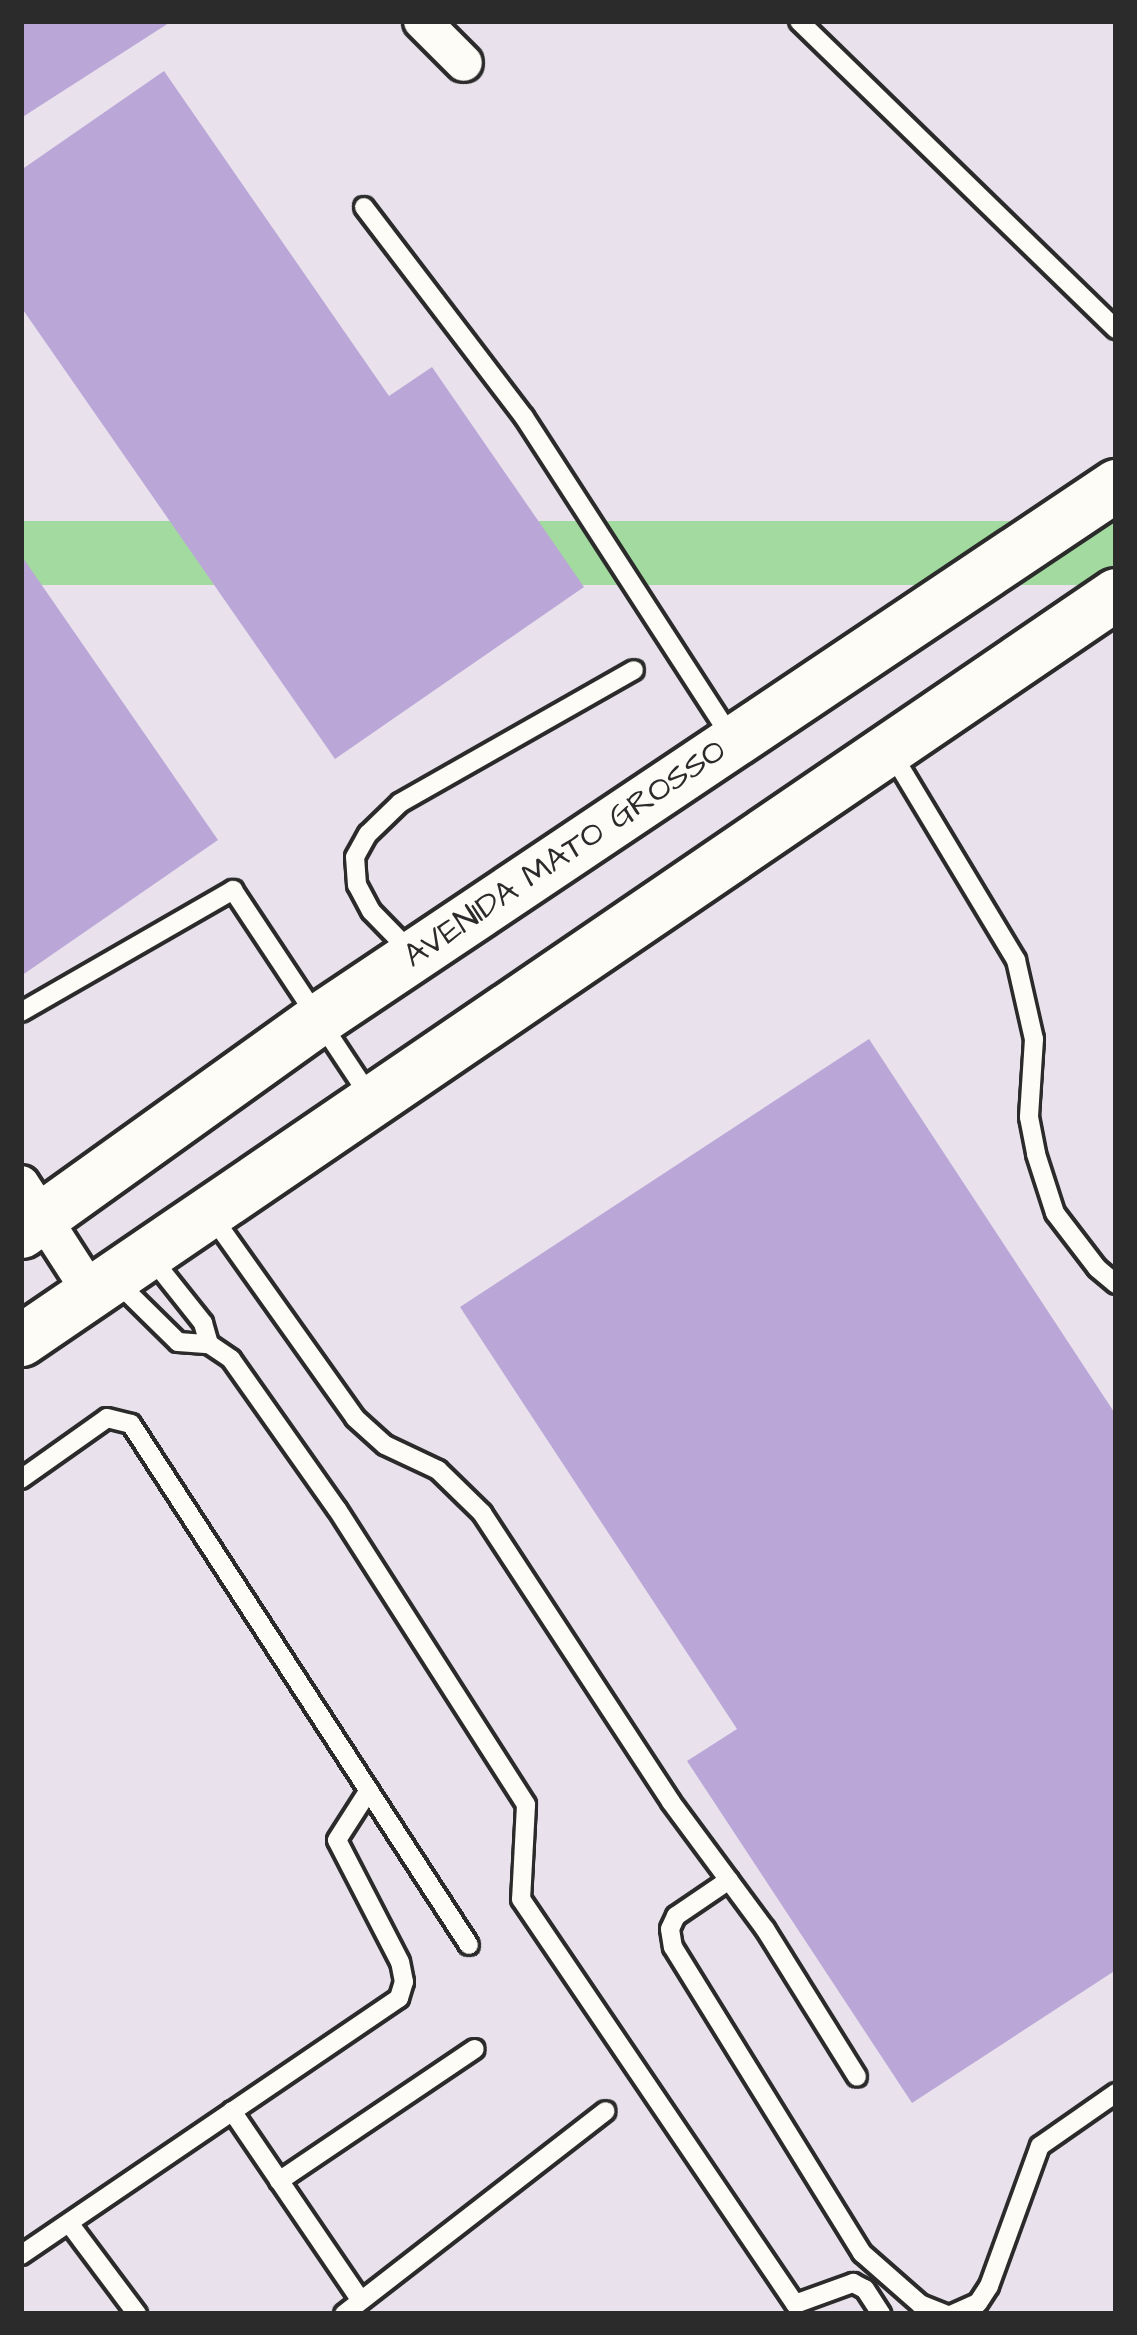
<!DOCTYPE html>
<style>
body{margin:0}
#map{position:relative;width:1137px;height:2335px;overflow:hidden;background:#e9e2ed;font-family:"Architects Daughter",sans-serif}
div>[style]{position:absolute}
.green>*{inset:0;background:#a2da9f;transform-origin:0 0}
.building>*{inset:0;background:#baa7d7}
.roads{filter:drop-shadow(3px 0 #2b2b2b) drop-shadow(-3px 0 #2b2b2b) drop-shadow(0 3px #2b2b2b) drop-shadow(0 -3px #2b2b2b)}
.service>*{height:18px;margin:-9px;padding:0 9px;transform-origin:9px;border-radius:9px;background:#fdfcf7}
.minor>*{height:36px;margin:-18px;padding:0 18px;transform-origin:18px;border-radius:18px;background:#fdfcf7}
.secondary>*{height:51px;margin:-25.5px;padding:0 25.5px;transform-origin:25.5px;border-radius:25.5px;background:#fdfcf7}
span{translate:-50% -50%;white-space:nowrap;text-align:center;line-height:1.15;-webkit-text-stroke:9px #fdfcf7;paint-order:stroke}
.street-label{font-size:33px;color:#2b2b2b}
.frame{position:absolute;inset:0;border:24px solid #2b2b2b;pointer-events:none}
</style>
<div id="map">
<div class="green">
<i style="left:1116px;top:521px;width:64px;height:1267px;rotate:90deg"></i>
</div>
<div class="building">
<i style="clip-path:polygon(21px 21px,172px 21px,21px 118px)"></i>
<i style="clip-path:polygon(164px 71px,389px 396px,432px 367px,584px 587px,335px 759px,21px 307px,21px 170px)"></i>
<i style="clip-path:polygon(21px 555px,218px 840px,21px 976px)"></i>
<i style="clip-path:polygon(869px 1039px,1116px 1415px,1116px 1970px,912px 2103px,687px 1761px,737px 1729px,460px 1307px)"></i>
</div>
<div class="roads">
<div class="service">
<i style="left:799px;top:21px;width:442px;rotate:44.2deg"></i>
<i style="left:364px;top:207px;width:264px;rotate:52.7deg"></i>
<i style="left:524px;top:417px;width:385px;rotate:57.1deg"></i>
<i style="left:891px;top:752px;width:243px;rotate:59deg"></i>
<i style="left:1016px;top:960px;width:81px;rotate:77.2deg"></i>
<i style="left:1034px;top:1039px;width:78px;rotate:93.7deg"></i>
<i style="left:1029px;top:1117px;width:38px;rotate:79deg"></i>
<i style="left:1036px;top:1154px;width:62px;rotate:72.1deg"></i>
<i style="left:1055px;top:1213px;width:69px;rotate:52.6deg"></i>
<i style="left:1097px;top:1268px;width:25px;rotate:40deg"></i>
<i style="left:411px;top:952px;width:57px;rotate:-134.3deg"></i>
<i style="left:371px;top:911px;width:30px;rotate:-118deg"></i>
<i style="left:357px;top:885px;width:28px;rotate:-94deg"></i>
<i style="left:355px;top:857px;width:26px;rotate:-61deg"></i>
<i style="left:368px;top:834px;width:45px;rotate:-44.1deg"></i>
<i style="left:400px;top:803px;width:269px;rotate:-29.6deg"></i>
<i style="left:21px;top:1012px;width:245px;rotate:-29.9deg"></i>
<i style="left:233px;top:890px;width:248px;rotate:56.5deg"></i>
<i style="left:211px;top:1215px;width:249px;rotate:54.6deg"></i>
<i style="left:355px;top:1418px;width:40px;rotate:42deg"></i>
<i style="left:385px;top:1445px;width:59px;rotate:25.3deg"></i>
<i style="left:438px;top:1470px;width:62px;rotate:44.3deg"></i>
<i style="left:482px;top:1513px;width:345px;rotate:56.8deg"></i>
<i style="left:671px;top:1802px;width:158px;rotate:53.5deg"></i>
<i style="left:765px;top:1929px;width:174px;rotate:58.1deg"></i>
<i style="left:149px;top:1255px;width:87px;rotate:51.5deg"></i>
<i style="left:203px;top:1323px;width:22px;rotate:74deg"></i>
<i style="left:116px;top:1281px;width:87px;rotate:44.5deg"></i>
<i style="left:178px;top:1342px;width:31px;rotate:4deg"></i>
<i style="left:209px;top:1344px;width:27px;rotate:34deg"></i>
<i style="left:231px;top:1359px;width:184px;rotate:54.8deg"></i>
<i style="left:337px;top:1509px;width:351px;rotate:57.4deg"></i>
<i style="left:526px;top:1805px;width:94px;rotate:93deg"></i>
<i style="left:521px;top:1899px;width:489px;rotate:55.9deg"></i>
<i style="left:795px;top:2304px;width:62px;rotate:-19.9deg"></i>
<i style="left:853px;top:2283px;width:13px;rotate:27deg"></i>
<i style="left:865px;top:2289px;width:30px;rotate:57deg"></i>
<i style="left:21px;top:1479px;width:105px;rotate:-35.3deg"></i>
<i style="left:107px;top:1418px;width:25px;rotate:14deg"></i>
<i style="left:131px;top:1424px;width:621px;rotate:57.03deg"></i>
<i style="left:729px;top:1880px;width:64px;rotate:145.8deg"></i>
<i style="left:676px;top:1916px;width:14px;rotate:115deg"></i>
<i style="left:670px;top:1929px;width:18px;rotate:81deg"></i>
<i style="left:673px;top:1947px;width:360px;rotate:58.3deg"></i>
<i style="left:862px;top:2253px;width:77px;rotate:41.3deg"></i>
<i style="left:920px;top:2304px;width:27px;rotate:22deg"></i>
<i style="left:232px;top:2111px;width:226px;rotate:55.8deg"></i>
<i style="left:279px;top:2181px;width:236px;rotate:-34deg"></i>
<i style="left:69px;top:2223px;width:114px;rotate:53.2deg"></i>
<i style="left:21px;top:2255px;width:457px;rotate:-34.2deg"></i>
<i style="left:399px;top:1998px;width:17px;rotate:-73deg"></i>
<i style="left:404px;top:1982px;width:20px;rotate:-101deg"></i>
<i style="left:400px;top:1962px;width:137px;rotate:-117.3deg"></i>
<i style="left:337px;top:1840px;width:59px;rotate:-57.4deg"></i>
<i style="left:344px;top:2314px;width:331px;rotate:-37.8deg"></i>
<i style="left:953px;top:2314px;width:27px;rotate:-24deg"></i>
<i style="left:978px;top:2303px;width:20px;rotate:-57deg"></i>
<i style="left:989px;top:2286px;width:149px;rotate:-70deg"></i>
<i style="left:1040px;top:2146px;width:93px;rotate:-34.9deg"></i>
</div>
<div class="minor">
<i style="left:422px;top:21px;width:59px;rotate:45deg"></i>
<i style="left:21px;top:1184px;width:127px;rotate:57.2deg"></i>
</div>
<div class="secondary">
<i style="left:21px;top:1232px;width:364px;rotate:-35.6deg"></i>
<i style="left:317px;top:1020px;width:962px;rotate:-33.81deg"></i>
<i style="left:21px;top:1340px;width:1325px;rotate:-34.27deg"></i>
</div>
</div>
<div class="street-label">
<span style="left:565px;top:854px;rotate:-34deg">AVENIDA MATO GROSSO</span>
</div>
<div class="frame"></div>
</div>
